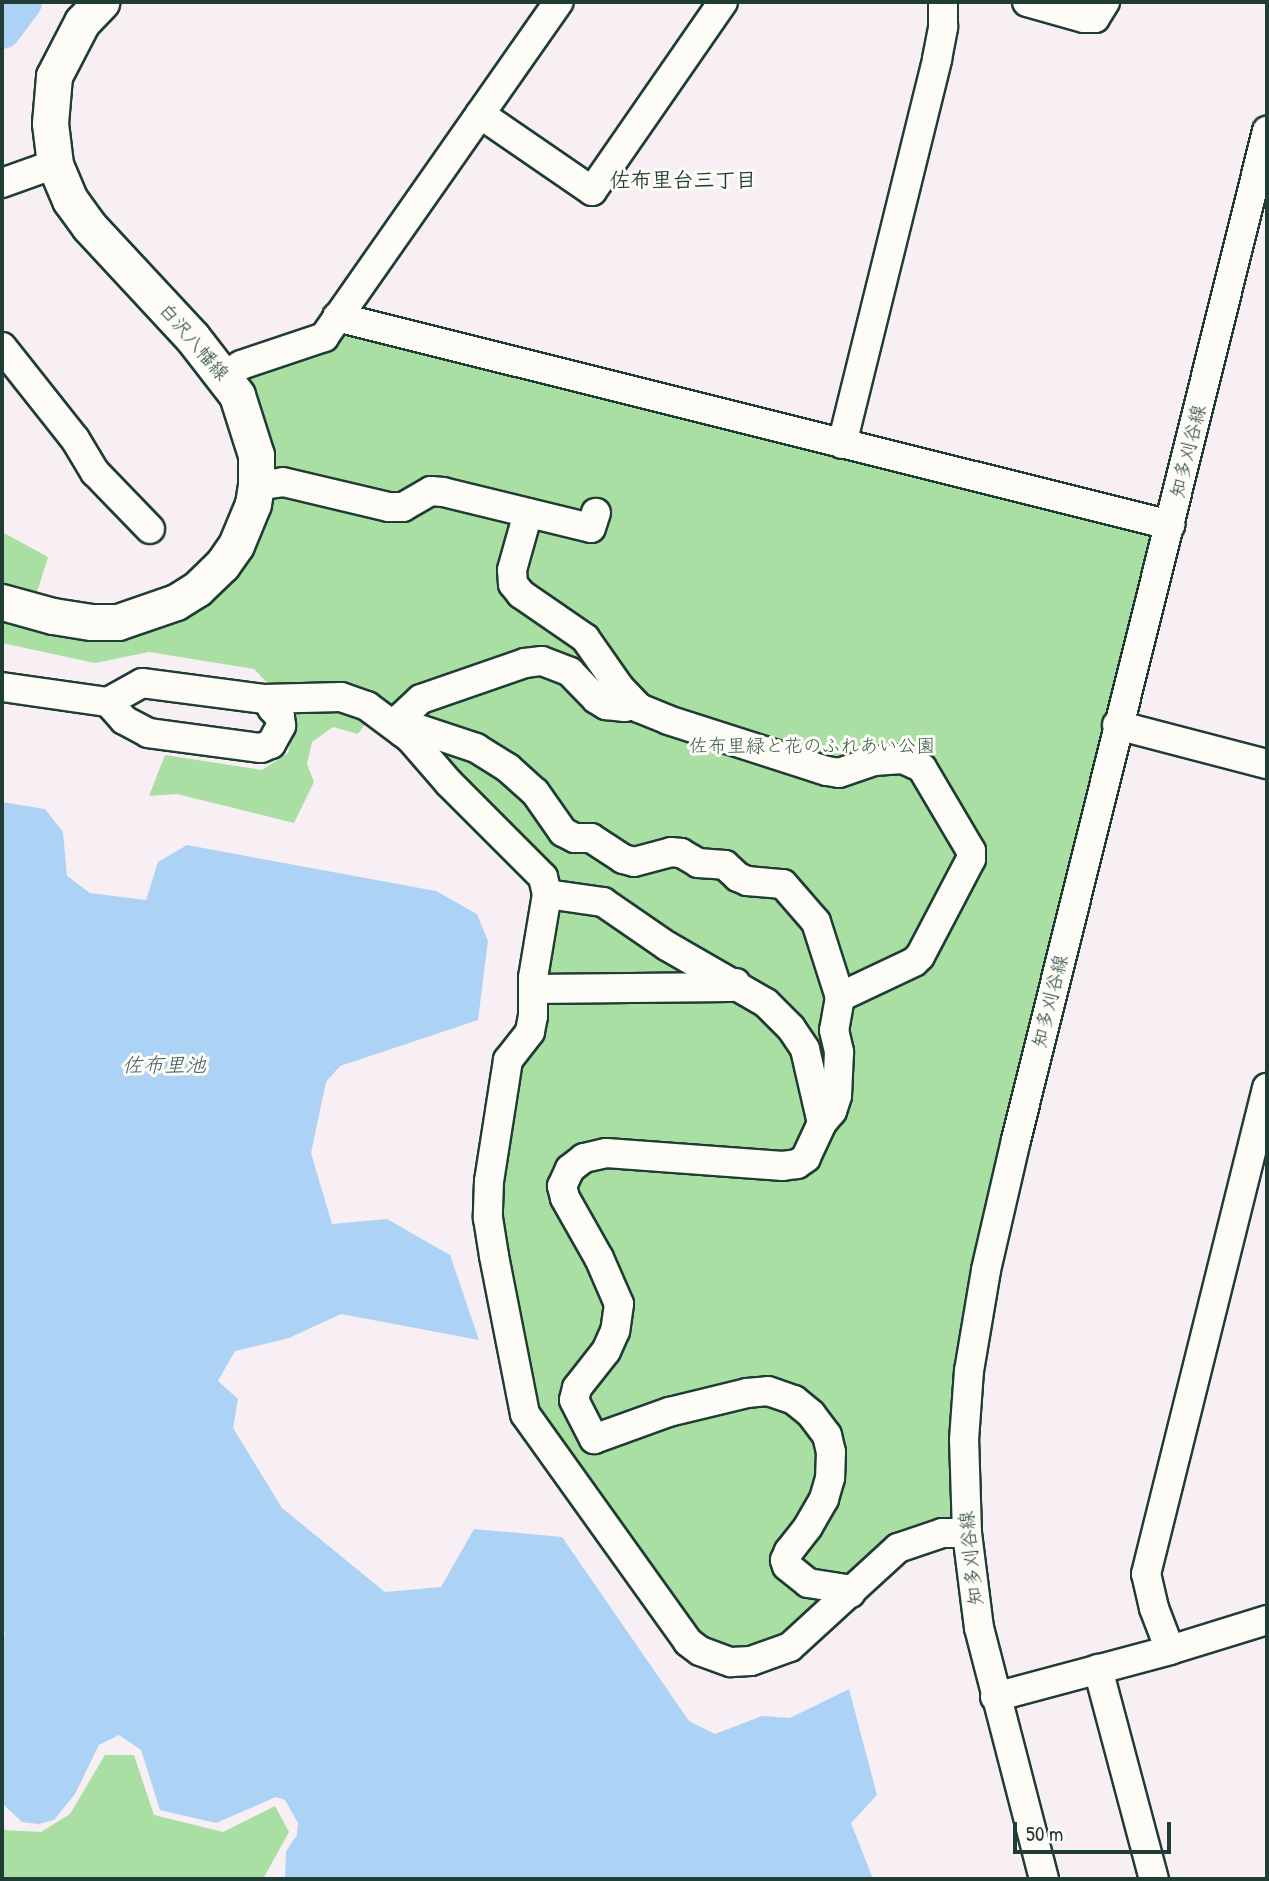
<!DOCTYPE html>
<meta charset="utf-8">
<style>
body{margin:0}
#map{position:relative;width:1269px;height:1881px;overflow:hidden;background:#f7eff4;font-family:"Patrick Hand","Klee One",sans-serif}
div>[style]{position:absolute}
.green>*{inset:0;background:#a9dfa2}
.water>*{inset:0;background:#acd3f6}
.river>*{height:38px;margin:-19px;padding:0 19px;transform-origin:19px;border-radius:19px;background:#acd3f6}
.roads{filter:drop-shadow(2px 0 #1f3d34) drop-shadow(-2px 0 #1f3d34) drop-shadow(0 2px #1f3d34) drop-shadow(0 -2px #1f3d34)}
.minor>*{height:28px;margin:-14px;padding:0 14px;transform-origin:14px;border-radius:14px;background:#fdfcf7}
.major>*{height:35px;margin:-17.5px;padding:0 17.5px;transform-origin:17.5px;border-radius:17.5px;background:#fdfcf7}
span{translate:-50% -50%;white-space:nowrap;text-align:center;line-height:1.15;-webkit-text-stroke:6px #fdfcf7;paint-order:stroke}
.street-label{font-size:19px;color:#1f3d34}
.park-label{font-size:19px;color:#3b5d4a}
.neighbourhood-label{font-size:21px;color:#1f3d34;font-weight:700}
.water-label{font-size:21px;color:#3b5b5b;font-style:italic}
.frame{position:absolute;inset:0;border:4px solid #1f3d34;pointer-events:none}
.scale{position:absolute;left:1013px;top:1822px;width:158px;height:32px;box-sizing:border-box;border:4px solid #1f3d34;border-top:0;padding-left:9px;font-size:21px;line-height:24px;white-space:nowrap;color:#1f3d34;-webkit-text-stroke:5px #fdfcf7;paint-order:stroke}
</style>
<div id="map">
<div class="green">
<i style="clip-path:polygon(348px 331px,1170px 525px,986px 1270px,967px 1533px,942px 1533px,790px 1647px,716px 1659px,525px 1414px,488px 1218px,554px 904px,415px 718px,383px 699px,358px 734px,333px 727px,312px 742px,307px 764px,314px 782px,294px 823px,177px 794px,149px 796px,165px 755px,262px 770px,288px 753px,297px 714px,254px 669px,149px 652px,95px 663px,2px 643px,2px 532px,48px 557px,28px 621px,99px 637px,255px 536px,245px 385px,251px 372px,330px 347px)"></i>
<i style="clip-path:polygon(105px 1755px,134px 1755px,154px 1815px,223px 1832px,275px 1806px,289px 1832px,263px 1879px,2px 1879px,2px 1822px,5px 1830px,41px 1832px,70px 1814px)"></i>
</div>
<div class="water">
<i style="clip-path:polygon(2px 802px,45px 809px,63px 832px,67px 876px,90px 893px,146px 900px,158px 862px,187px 845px,436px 891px,477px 914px,488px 941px,478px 1020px,340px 1066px,326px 1082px,311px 1153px,332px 1224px,387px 1219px,450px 1255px,479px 1340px,341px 1314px,289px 1338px,235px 1351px,218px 1381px,238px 1399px,233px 1428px,282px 1508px,385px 1592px,441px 1587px,474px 1529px,562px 1537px,689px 1721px,715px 1734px,762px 1716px,790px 1718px,849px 1689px,877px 1795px,851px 1823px,873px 1879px,285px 1879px,286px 1851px,297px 1835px,298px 1823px,285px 1800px,276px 1797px,216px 1823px,160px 1810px,141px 1750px,119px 1735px,99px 1745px,75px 1794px,54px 1820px,38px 1824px,22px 1822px,6px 1807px,2px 1802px,2px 1641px,5px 1634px,2px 1630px)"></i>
</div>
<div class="river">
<i style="left:2px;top:30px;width:35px;rotate:-53deg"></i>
</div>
<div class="roads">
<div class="minor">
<i style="left:1027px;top:2px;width:59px;rotate:15.7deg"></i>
<i style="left:1084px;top:18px;width:11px"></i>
<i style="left:1095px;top:18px;width:19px;rotate:-58deg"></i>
<i style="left:480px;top:114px;width:136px;rotate:34.5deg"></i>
<i style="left:592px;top:191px;width:230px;rotate:-55.3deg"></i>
<i style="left:2px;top:183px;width:56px;rotate:-19.7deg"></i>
<i style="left:337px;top:317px;width:859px;rotate:14.02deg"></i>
<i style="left:2px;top:347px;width:117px;rotate:51.6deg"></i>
<i style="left:75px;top:439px;width:39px;rotate:59deg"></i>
<i style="left:95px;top:472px;width:79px;rotate:46deg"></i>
<i style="left:224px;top:375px;width:20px;rotate:-30deg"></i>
<i style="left:241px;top:365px;width:88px;rotate:-18.6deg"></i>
<i style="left:324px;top:337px;width:409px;rotate:-55deg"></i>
<i style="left:842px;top:444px;width:397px;rotate:-76.1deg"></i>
<i style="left:937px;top:59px;width:33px;rotate:-79deg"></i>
<i style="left:943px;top:27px;width:25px;rotate:-90deg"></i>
<i style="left:256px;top:486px;width:27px;rotate:-8deg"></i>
<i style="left:283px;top:482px;width:109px;rotate:13.3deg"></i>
<i style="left:389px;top:507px;width:14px"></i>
<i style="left:403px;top:507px;width:32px;rotate:-30deg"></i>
<i style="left:431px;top:491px;width:12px;rotate:5deg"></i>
<i style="left:443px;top:492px;width:152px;rotate:13.7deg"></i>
<i style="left:591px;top:528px;width:16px;rotate:-72deg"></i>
<i style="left:528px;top:513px;width:59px;rotate:105.7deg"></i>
<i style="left:512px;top:570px;width:14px;rotate:86deg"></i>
<i style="left:513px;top:584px;width:13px;rotate:51deg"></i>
<i style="left:521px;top:594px;width:78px;rotate:34.5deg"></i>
<i style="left:585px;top:638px;width:61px;rotate:55deg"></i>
<i style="left:620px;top:688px;width:28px;rotate:46deg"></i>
<i style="left:639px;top:708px;width:31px;rotate:22deg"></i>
<i style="left:668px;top:720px;width:167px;rotate:17.8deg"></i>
<i style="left:827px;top:771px;width:12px;rotate:9deg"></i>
<i style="left:839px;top:773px;width:37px;rotate:-19deg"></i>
<i style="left:874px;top:761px;width:29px;rotate:-4deg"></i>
<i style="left:903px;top:759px;width:21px;rotate:25deg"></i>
<i style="left:922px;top:768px;width:96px;rotate:59.4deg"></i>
<i style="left:971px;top:851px;width:8px;rotate:90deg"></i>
<i style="left:971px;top:859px;width:110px;rotate:117.7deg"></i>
<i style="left:920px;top:956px;width:8px;rotate:135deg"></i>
<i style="left:914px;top:962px;width:82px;rotate:154.7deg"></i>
<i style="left:2px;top:687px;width:107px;rotate:8.1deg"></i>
<i style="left:108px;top:702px;width:39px;rotate:-29deg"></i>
<i style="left:142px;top:683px;width:122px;rotate:7.5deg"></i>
<i style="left:263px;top:699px;width:78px;rotate:-1.5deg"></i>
<i style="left:341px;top:697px;width:28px;rotate:19deg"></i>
<i style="left:367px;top:706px;width:54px;rotate:36.7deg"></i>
<i style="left:410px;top:738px;width:60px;rotate:49.1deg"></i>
<i style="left:449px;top:783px;width:133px;rotate:45deg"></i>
<i style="left:543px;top:877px;width:17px;rotate:77deg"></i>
<i style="left:547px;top:894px;width:85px;rotate:99.5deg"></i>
<i style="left:533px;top:978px;width:38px;rotate:90deg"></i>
<i style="left:533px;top:1016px;width:16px;rotate:101deg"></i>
<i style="left:530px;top:1032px;width:36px;rotate:128deg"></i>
<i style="left:508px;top:1060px;width:122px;rotate:98.9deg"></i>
<i style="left:489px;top:1181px;width:37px;rotate:92deg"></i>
<i style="left:488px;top:1218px;width:38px;rotate:81deg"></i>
<i style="left:494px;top:1256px;width:161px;rotate:78.9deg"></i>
<i style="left:525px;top:1414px;width:280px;rotate:54.4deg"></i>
<i style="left:688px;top:1642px;width:15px;rotate:37deg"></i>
<i style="left:700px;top:1651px;width:33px;rotate:20deg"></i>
<i style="left:731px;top:1662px;width:20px;rotate:-3deg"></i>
<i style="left:751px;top:1661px;width:41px;rotate:-19.7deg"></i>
<i style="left:790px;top:1647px;width:147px;rotate:-42.5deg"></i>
<i style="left:898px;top:1548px;width:46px;rotate:-18.8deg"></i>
<i style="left:942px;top:1533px;width:25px"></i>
<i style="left:108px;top:702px;width:24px;rotate:48deg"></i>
<i style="left:124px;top:720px;width:27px;rotate:28deg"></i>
<i style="left:148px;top:733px;width:114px;rotate:7.6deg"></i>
<i style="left:261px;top:748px;width:11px;rotate:-22deg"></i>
<i style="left:271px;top:744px;width:21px;rotate:-61deg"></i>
<i style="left:281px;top:726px;width:9px;rotate:-96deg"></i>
<i style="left:280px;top:717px;width:12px;rotate:-132deg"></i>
<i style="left:272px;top:708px;width:8px;rotate:-90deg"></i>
<i style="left:393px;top:725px;width:38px;rotate:-43deg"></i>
<i style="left:421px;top:699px;width:110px;rotate:-19.1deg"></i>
<i style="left:525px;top:663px;width:17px;rotate:-7deg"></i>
<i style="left:542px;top:661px;width:30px;rotate:21deg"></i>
<i style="left:570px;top:672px;width:37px;rotate:46deg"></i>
<i style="left:596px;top:699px;width:12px;rotate:31deg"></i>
<i style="left:606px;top:705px;width:19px;rotate:6deg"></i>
<i style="left:625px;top:707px;width:8px;rotate:-45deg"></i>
<i style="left:1117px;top:725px;width:155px;rotate:14.6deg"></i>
<i style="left:402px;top:732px;width:10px;rotate:-37deg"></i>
<i style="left:410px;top:726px;width:70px;rotate:18.4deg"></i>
<i style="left:476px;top:748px;width:38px;rotate:32deg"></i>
<i style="left:508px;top:768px;width:36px;rotate:42deg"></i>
<i style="left:535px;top:792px;width:49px;rotate:55deg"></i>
<i style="left:563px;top:832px;width:13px;rotate:27deg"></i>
<i style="left:575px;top:838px;width:16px"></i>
<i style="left:591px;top:838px;width:38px;rotate:33deg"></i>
<i style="left:623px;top:859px;width:11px;rotate:15deg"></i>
<i style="left:634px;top:862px;width:38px;rotate:-15deg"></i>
<i style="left:671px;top:852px;width:10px;rotate:6deg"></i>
<i style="left:681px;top:853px;width:20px;rotate:30deg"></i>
<i style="left:698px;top:863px;width:27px;rotate:4deg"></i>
<i style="left:725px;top:865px;width:18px;rotate:43deg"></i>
<i style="left:738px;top:877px;width:10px;rotate:24deg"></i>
<i style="left:747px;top:881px;width:36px;rotate:5deg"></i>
<i style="left:783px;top:884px;width:50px;rotate:49deg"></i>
<i style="left:816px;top:922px;width:79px;rotate:72.3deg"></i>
<i style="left:840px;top:997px;width:34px;rotate:100deg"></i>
<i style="left:834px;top:1030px;width:23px;rotate:77deg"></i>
<i style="left:839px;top:1052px;width:44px;rotate:92.6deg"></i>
<i style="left:837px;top:1096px;width:16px;rotate:108deg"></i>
<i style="left:832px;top:1111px;width:16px;rotate:130deg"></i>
<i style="left:547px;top:894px;width:57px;rotate:8.1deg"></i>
<i style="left:603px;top:902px;width:78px;rotate:34.5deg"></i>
<i style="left:667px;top:946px;width:114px;rotate:29.9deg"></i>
<i style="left:766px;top:1003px;width:35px;rotate:45deg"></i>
<i style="left:791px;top:1028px;width:25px;rotate:56deg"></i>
<i style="left:805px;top:1049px;width:76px;rotate:77.1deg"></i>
<i style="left:822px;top:1123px;width:38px;rotate:115deg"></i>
<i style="left:806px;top:1158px;width:11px;rotate:146deg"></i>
<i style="left:797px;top:1164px;width:14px;rotate:172deg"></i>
<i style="left:783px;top:1166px;width:177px;rotate:-175.8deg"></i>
<i style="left:606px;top:1153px;width:23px;rotate:167deg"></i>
<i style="left:584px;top:1158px;width:18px;rotate:142deg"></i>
<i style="left:570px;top:1169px;width:19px;rotate:115deg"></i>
<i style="left:562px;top:1186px;width:12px;rotate:76deg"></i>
<i style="left:565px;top:1198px;width:69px;rotate:60.5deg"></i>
<i style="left:599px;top:1258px;width:50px;rotate:66.5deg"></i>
<i style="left:619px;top:1304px;width:27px;rotate:98deg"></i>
<i style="left:615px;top:1331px;width:22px;rotate:114deg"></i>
<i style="left:606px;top:1351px;width:47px;rotate:128.1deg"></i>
<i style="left:577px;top:1388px;width:12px;rotate:104deg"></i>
<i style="left:574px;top:1400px;width:44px;rotate:62.9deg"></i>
<i style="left:594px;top:1439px;width:80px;rotate:-19.8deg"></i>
<i style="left:669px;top:1412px;width:80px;rotate:-13.7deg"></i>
<i style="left:747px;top:1393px;width:21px;rotate:-5deg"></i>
<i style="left:768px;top:1391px;width:28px;rotate:19deg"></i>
<i style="left:794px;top:1400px;width:22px;rotate:39deg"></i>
<i style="left:811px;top:1414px;width:26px;rotate:53deg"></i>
<i style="left:827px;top:1435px;width:17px;rotate:77deg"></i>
<i style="left:831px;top:1452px;width:26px;rotate:92deg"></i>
<i style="left:830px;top:1478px;width:22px;rotate:106deg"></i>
<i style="left:824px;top:1499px;width:32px;rotate:120deg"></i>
<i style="left:808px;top:1527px;width:31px;rotate:128deg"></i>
<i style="left:789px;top:1551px;width:10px;rotate:114deg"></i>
<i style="left:785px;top:1560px;width:6px;rotate:72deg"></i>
<i style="left:787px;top:1566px;width:27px;rotate:39deg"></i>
<i style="left:808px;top:1583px;width:37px;rotate:9deg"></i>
<i style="left:845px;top:1589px;width:7px;rotate:34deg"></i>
<i style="left:533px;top:989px;width:197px;rotate:-0.6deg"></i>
<i style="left:730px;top:987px;width:7px;rotate:-34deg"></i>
<i style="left:1170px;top:1650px;width:45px;rotate:-110.9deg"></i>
<i style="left:1154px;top:1608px;width:35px;rotate:-103deg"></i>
<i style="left:1146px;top:1574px;width:501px;rotate:-76.02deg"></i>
<i style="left:1098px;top:1669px;width:217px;rotate:75.1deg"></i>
<i style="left:995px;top:1697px;width:181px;rotate:-15deg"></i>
<i style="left:1170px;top:1650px;width:102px;rotate:-17.2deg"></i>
<i style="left:1044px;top:1879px;width:259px;rotate:-104.5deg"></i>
<i style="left:979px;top:1628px;width:96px;rotate:-97.2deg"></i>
<i style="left:967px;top:1533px;width:93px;rotate:-91.8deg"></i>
<i style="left:964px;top:1440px;width:69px;rotate:-85.9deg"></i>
<i style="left:969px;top:1371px;width:102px;rotate:-80.4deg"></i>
<i style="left:986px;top:1270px;width:133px;rotate:-77deg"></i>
<i style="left:1016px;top:1140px;width:1040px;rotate:-76.03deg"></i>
</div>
<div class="major">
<i style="left:2px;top:602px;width:53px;rotate:15.4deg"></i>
<i style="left:53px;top:616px;width:39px;rotate:9deg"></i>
<i style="left:92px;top:622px;width:26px"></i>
<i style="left:118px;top:622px;width:61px;rotate:-19deg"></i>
<i style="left:176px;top:602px;width:25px;rotate:-32deg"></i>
<i style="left:197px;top:589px;width:35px;rotate:-44deg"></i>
<i style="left:222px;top:565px;width:24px;rotate:-55deg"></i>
<i style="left:236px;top:545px;width:44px;rotate:-67.5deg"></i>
<i style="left:253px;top:504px;width:18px;rotate:-81deg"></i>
<i style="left:256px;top:486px;width:31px;rotate:-90deg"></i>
<i style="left:256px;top:455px;width:63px;rotate:-107.6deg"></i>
<i style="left:237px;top:395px;width:73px;rotate:-127.8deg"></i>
<i style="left:192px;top:337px;width:151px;rotate:-132.9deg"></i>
<i style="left:89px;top:226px;width:32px;rotate:-126deg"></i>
<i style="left:70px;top:200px;width:39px;rotate:-113deg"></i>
<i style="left:55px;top:164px;width:41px;rotate:-97deg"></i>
<i style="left:50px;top:123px;width:47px;rotate:-85.1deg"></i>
<i style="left:54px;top:76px;width:61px;rotate:-62.6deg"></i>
<i style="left:82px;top:22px;width:28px;rotate:-46deg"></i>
</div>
</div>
<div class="street-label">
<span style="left:194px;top:342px;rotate:49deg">白沢八幡線</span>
<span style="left:1188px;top:451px;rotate:-76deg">知多刈谷線</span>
<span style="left:1050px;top:1001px;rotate:-76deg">知多刈谷線</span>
<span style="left:971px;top:1558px;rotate:-96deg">知多刈谷線</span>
</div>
<div class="park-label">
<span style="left:812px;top:746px">佐布里緑と花のふれあい公園</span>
</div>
<div class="neighbourhood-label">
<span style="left:683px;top:180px">佐布里台三丁目</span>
</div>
<div class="water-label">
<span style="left:164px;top:1065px">佐布里池</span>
</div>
<div class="frame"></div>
<div class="scale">50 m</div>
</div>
